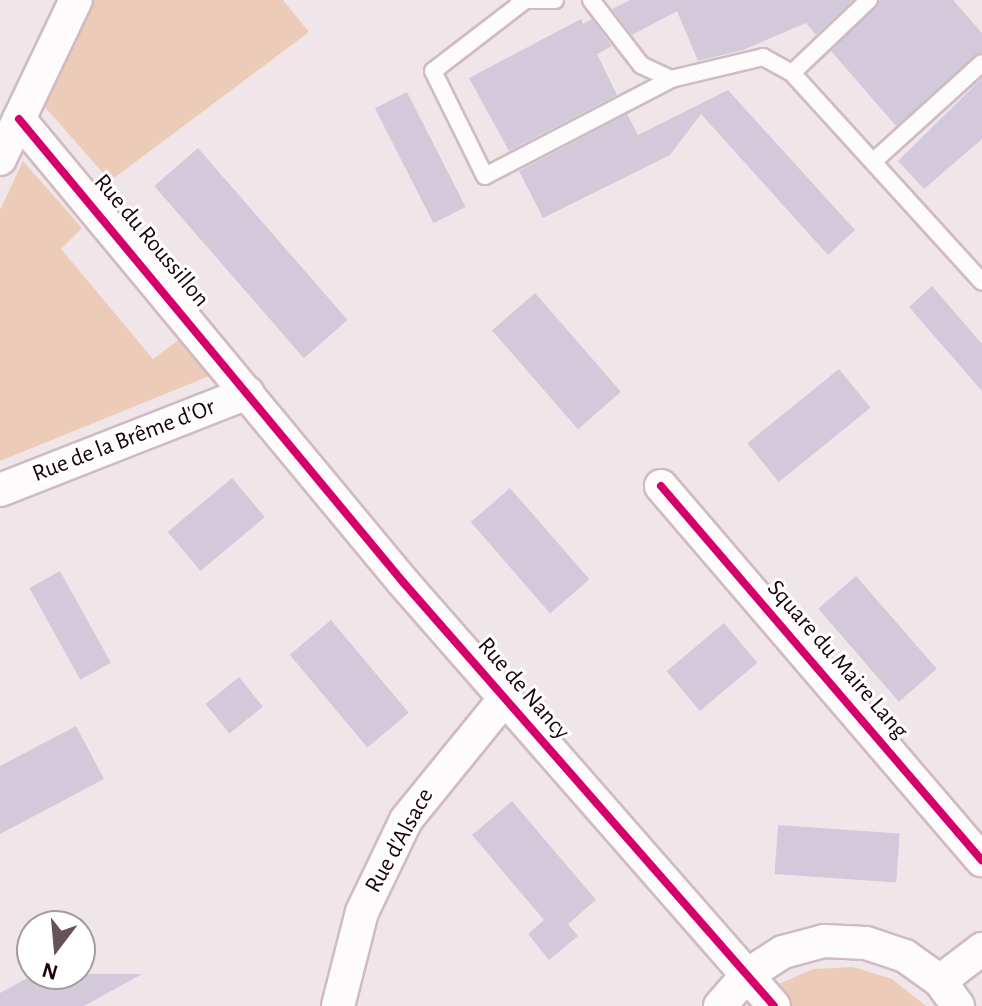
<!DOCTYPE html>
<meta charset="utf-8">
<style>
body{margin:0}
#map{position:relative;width:982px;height:1006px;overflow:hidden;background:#f0e6e9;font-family:"Alegreya Sans",sans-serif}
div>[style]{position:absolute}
.green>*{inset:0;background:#ecccb9}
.building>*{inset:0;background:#d2cada;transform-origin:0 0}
.roads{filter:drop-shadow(2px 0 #d0bbc2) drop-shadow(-2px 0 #d0bbc2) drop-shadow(0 2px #d0bbc2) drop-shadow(0 -2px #d0bbc2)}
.service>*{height:16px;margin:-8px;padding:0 8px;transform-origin:8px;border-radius:8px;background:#fdfbfc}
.minor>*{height:32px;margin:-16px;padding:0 16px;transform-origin:16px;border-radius:16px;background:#fdfbfc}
.cycleway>*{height:8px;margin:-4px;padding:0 4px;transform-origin:4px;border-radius:4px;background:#d6006c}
span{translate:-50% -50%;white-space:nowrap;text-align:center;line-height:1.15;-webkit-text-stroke:6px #fff;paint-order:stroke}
.street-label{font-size:24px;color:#1d020d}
.north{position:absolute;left:16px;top:910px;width:80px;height:80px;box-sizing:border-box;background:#fff;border:2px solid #a59a9e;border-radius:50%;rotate:196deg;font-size:22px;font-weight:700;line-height:32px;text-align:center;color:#1d020d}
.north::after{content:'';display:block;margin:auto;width:28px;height:36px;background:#67525a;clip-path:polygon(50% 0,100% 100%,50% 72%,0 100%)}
</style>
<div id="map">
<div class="green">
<i style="clip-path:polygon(92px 0,283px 0,309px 32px,110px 181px,44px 106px)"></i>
<i style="clip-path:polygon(23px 161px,82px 228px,61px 249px,153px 359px,181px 338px,212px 375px,0 461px,0 210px)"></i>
<i style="clip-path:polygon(853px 967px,892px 979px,926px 1006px,753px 1006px,776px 985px,813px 969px)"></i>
</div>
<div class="building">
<i style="clip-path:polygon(630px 0,853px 0,816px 35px,806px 23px,743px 50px,698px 61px,677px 11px,632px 35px,612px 9px)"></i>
<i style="clip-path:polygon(880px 0,953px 0,982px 33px,982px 52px,896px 126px,831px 51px)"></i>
<i style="clip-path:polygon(581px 19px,583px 24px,592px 19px,612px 46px,597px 54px,617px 95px,509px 151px,469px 78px)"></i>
<i style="clip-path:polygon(982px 78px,982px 139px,924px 189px,898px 161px)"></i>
<i style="clip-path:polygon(728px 90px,855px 230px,828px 255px,701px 114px,670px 155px,543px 218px,519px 171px,627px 114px,638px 135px)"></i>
<i style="left:407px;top:92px;width:129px;height:36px;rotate:63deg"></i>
<i style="left:198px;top:148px;width:228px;height:58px;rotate:49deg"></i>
<i style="clip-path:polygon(932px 286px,982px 344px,982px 391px,909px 307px)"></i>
<i style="left:535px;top:293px;width:131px;height:57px;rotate:49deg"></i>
<i style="left:839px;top:369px;width:50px;height:118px;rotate:51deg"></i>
<i style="left:232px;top:478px;width:51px;height:84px;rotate:50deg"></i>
<i style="left:510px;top:488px;width:121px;height:52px;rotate:49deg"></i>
<i style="left:60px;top:571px;width:105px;height:35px;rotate:61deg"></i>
<i style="left:856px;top:576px;width:123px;height:50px;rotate:49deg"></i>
<i style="left:331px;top:620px;width:121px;height:54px;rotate:50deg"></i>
<i style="left:724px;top:623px;width:52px;height:75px;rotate:50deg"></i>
<i style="left:239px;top:677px;width:38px;height:43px;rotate:51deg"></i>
<i style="clip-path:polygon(76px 726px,104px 779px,0 834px,0 766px)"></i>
<i style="clip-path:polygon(512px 801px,596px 900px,568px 924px,578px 936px,549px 960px,528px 934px,544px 920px,472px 835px)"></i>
<i style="left:778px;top:825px;width:122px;height:49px;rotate:4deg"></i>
<i style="clip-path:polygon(35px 974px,142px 974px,84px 1006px,0 1006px,0 993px)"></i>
</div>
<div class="roads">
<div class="service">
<i style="left:519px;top:0;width:36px"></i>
<i style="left:591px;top:0;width:82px;rotate:52.4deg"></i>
<i style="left:641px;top:65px;width:33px;rotate:25deg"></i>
<i style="left:671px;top:79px;width:95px;rotate:-13.4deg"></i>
<i style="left:763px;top:57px;width:33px;rotate:29deg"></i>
<i style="left:792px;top:73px;width:282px;rotate:47.7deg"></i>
<i style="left:523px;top:2px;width:113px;rotate:142.5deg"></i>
<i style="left:433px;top:71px;width:117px;rotate:63.7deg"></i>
<i style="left:485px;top:176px;width:210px;rotate:-27.5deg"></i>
<i style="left:792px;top:73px;width:106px;rotate:-43.5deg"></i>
<i style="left:875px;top:160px;width:144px;rotate:-42.2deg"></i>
</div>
<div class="minor">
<i style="left:19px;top:119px;width:602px;rotate:50.33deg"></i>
<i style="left:403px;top:582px;width:563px;rotate:48.81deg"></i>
<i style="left:0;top:159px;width:176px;rotate:-64.5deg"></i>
<i style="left:661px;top:486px;width:493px;rotate:49.4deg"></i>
<i style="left:0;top:490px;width:266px;rotate:-21.4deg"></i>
<i style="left:940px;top:981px;width:53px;rotate:-37.3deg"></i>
<i style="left:338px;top:1006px;width:97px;rotate:-75.7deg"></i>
<i style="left:362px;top:912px;width:102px;rotate:-64.4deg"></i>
<i style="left:406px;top:820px;width:157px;rotate:-50.9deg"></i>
<i style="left:720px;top:1006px;width:41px;rotate:-48.9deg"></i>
<i style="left:747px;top:975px;width:43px;rotate:-32.6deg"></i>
<i style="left:783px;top:952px;width:42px;rotate:-15deg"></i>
<i style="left:824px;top:941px;width:42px;rotate:2.7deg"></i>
<i style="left:866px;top:943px;width:41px;rotate:18.4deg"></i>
<i style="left:905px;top:956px;width:43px;rotate:35.5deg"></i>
<i style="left:940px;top:981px;width:31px;rotate:54deg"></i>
</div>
</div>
<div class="cycleway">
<i style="left:19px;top:119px;width:602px;rotate:50.33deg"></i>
<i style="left:403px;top:582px;width:563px;rotate:48.81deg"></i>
<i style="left:661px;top:486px;width:493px;rotate:49.4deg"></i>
</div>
<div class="street-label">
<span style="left:151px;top:241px;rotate:50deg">Rue du Roussillon</span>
<span style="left:124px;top:441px;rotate:-21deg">Rue de la Brême d'Or</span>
<span style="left:837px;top:660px;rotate:49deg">Square du Maire Lang</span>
<span style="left:523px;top:689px;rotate:49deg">Rue de Nancy</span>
<span style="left:400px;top:841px;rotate:-61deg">Rue d'Alsace</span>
</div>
<div class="north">N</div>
</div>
